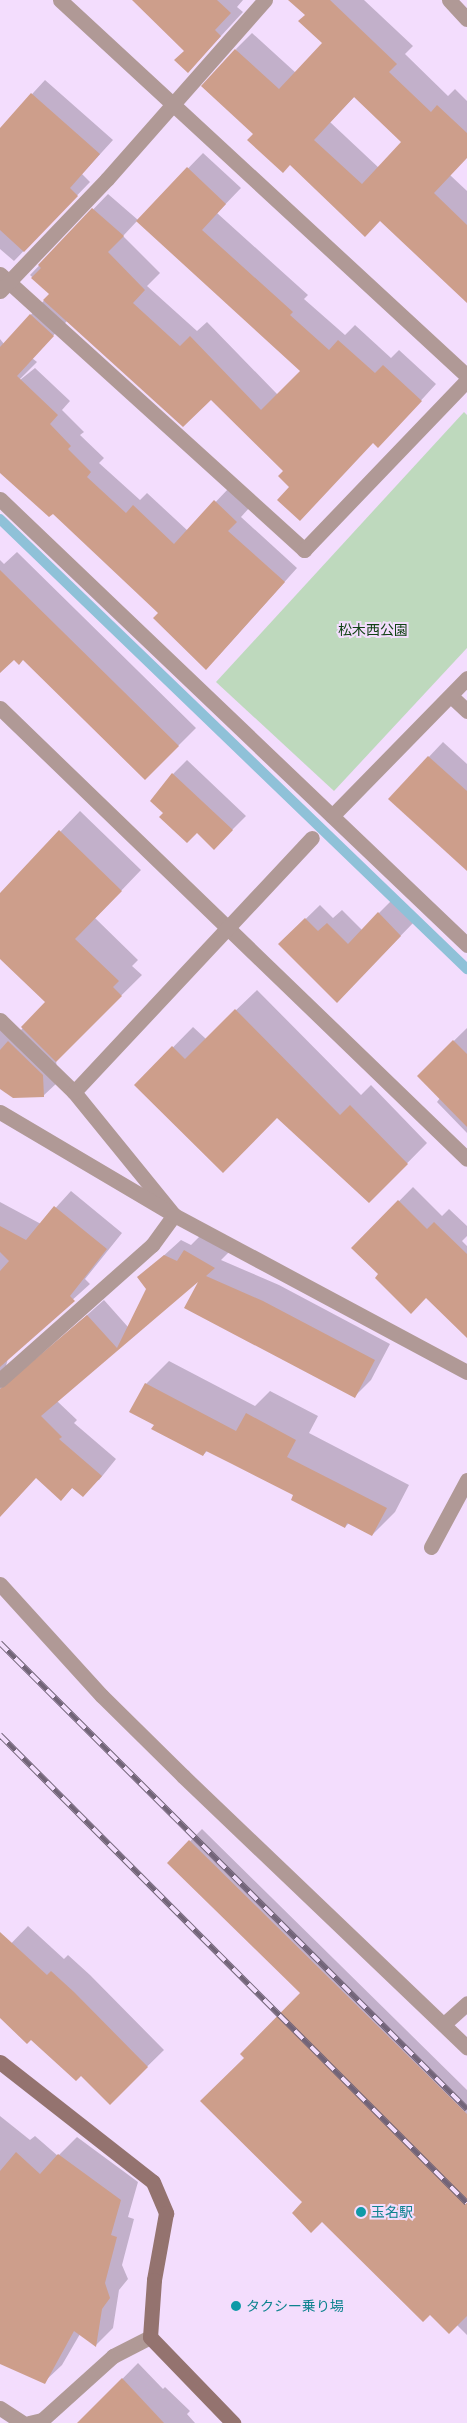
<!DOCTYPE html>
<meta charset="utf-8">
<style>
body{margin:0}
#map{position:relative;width:467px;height:2423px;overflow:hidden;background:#f3ddfd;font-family:"Golos Text","Noto Sans JP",sans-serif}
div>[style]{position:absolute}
.green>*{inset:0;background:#bed9bd}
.shadow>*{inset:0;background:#0003}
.stream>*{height:10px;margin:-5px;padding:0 5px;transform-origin:5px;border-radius:5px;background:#8fc1d8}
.building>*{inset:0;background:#cd9e8b}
.street>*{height:15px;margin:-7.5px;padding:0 7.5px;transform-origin:7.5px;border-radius:7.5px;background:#b09996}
.secondary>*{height:15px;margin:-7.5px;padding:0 7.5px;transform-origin:7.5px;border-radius:7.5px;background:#94736f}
.rail>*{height:5.5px;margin-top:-2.75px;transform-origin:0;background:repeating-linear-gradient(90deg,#f3ddfd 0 11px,#726478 0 22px);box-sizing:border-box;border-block:1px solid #726478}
.dots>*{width:14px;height:14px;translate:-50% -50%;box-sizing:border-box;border:2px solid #f3ddfd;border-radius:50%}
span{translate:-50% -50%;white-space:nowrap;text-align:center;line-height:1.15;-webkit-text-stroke:4px #f3ddfd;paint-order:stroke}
.park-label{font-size:14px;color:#104214}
.culture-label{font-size:14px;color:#0d838f}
.left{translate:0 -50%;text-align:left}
</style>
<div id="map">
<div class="green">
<i style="clip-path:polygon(464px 412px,467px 415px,467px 648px,334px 791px,216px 682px)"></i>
</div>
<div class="shadow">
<i style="clip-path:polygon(134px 0,243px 0,237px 7px,243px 12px,188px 72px,186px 51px)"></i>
<i style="clip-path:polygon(evenodd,304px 0,364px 0,413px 46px,405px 54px,448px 96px,455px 89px,467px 101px,467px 157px,450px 175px,467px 191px,467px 302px,380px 220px,291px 163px,255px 134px,236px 49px,252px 33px,296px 73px,324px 43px,306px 15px,304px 0,355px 96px,402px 142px,379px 168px,330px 122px,355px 96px)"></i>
<i style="clip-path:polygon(45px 80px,113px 140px,82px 174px,90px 182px,14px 261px,0 249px,0 129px)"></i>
<i style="clip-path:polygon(evenodd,203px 153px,241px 188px,217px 213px,308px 295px,304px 299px,345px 335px,355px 325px,391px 358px,399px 350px,436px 384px,393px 431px,291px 487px,285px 471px,211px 398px,67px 321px,32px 358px,37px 362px,15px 384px,35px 368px,70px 401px,62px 410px,84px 432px,80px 435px,104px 458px,99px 463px,140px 500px,147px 493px,188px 531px,229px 488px,250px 507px,241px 517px,297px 568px,219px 655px,160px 613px,0 461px,0 339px,4px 344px,50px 294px,30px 275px,108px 194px,138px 220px,203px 153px,138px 220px,302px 371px,278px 395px,207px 322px,197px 331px,147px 286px,160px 273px,123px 236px,138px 220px)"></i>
<i style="clip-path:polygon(17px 552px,196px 728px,145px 779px,24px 659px,0 654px,0 560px,4px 564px)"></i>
<i style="clip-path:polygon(443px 742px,467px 764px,467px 843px,389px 799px)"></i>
<i style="clip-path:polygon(187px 760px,246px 816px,214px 848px,197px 831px,165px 813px,173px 774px)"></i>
<i style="clip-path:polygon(80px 811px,141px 870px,95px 918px,138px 960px,132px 966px,142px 975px,56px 1060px,58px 1082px,43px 1096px,0 1089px,0 1017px,21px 1030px,47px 1002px,0 957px,0 895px)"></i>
<i style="clip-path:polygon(393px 899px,415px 921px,351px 987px,280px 944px,320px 905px,333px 918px,342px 910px,362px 930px)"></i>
<i style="clip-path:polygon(257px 990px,361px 1095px,371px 1085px,427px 1143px,369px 1202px,277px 1116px,136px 1085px,193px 1027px,206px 1039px)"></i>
<i style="clip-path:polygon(467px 1028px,467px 1133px,437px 1102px,440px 1098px,418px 1076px)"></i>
<i style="clip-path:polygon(413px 1187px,442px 1216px,449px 1209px,467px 1226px,467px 1236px,462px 1241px,467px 1246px,467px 1336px,426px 1297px,379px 1274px,353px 1248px)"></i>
<i style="clip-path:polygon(71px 1191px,122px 1233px,85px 1279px,90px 1284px,8px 1358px,6px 1366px,23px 1372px,104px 1300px,128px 1327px,148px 1289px,139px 1278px,181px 1240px,191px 1245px,201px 1235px,230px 1251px,221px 1260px,279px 1285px,390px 1344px,371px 1380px,355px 1396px,202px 1277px,57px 1401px,77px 1420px,74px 1423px,116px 1459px,99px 1480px,73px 1487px,61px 1499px,36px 1477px,0 1516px,0 1202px,41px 1224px)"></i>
<i style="clip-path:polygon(169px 1361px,255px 1406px,270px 1391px,318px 1416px,309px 1433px,409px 1485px,395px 1512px,372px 1535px,349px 1523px,345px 1527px,295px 1495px,208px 1450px,203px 1455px,156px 1424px,146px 1384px)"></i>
<i style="clip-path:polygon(202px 1829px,467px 2090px,467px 2335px,456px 2324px,430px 2314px,304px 2202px,246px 2058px,301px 1993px,169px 1863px)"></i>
<i style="clip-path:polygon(28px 1926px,64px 1959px,68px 1955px,90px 1975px,164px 2050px,110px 2103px,81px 2074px,0 2017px,0 1955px)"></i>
<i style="clip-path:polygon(0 2116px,30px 2140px,35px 2136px,58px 2156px,77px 2137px,138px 2182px,128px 2217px,134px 2219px,122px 2265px,128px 2279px,119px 2290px,113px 2328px,96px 2345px,80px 2334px,62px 2365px,44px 2382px,0 2362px)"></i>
<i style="clip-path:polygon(138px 2363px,163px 2389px,165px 2387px,190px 2411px,187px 2414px,195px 2423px,79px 2423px)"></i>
</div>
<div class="stream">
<i style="left:0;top:519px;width:649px;rotate:43.94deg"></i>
</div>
<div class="building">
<i style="clip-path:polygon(132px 0,217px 0,231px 13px,215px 30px,221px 36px,188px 73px,174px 60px,184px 51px)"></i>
<i style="clip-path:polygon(evenodd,288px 0,330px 0,397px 64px,389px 72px,431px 112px,437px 105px,467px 133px,467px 158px,434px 193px,467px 225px,467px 303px,380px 221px,365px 237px,290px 165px,283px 173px,247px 140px,253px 134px,201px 86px,235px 49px,279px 89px,322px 43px,298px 21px,305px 15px,288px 0,354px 97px,401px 142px,362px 184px,314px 140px,354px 97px)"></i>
<i style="clip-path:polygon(31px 93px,100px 154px,70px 188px,78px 196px,24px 252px,0 230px,0 128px)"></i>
<i style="clip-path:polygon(187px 167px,226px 204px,202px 230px,293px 312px,290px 315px,329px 350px,338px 340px,375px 373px,383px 365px,422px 401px,378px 448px,373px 443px,300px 521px,277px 500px,289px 487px,278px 476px,283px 471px,211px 400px,183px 427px,43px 300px,49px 294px,31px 278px,41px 268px,38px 265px,92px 208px,124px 236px,108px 252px,145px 290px,133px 303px,180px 346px,190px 336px,261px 410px,300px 371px,136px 221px)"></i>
<i style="clip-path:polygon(30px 314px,54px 336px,17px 376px,58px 415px,50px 424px,71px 446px,68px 449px,91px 472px,87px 477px,126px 513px,133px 505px,174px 544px,214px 500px,237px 522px,228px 531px,285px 582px,206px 670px,153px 618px,158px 613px,53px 514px,49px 517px,0 473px,0 347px)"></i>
<i style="clip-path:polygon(0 570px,179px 746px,145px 780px,23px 660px,19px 665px,14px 660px,0 673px)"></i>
<i style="clip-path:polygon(428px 756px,467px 791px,467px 871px,388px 799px)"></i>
<i style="clip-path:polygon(172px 773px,233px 830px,214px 850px,197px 833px,187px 843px,159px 817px,163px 813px,150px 801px)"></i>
<i style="clip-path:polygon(59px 830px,122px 891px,75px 939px,119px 981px,113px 987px,122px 996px,56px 1062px,21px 1027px,45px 1002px,0 959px,0 893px)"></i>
<i style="clip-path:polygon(378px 912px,401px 936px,337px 1003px,278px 944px,305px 918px,318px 931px,327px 923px,348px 944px)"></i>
<i style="clip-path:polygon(235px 1009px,340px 1115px,350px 1105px,408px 1164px,369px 1203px,277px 1118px,223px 1173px,134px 1085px,172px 1046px,185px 1059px)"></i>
<i style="clip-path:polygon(453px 1040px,467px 1054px,467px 1127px,417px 1076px)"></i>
<i style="clip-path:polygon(8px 1041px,43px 1075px,44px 1097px,13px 1098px,0 1089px,0 1050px)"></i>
<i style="clip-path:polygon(398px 1200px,427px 1229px,434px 1222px,467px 1254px,467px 1338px,426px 1298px,411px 1314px,375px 1278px,378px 1274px,351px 1248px)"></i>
<i style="clip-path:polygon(54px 1206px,107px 1249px,70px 1296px,75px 1301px,0 1367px,0 1271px,9px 1261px,0 1252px,0 1226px,26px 1240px)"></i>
<i style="clip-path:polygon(184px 1250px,215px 1268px,206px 1276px,263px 1301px,375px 1360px,355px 1398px,184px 1308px,198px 1282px,41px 1416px,62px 1437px,59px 1439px,102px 1476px,83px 1497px,72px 1488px,61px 1501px,36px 1478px,0 1517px,0 1389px,87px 1315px,117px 1348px,146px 1289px,137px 1277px,164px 1255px,177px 1261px)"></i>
<i style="clip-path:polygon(145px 1383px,236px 1431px,246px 1413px,296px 1440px,287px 1457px,387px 1508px,372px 1536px,347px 1523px,345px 1528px,291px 1500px,293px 1495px,232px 1464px,206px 1451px,203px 1456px,151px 1429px,154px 1425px,129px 1412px)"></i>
<i style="clip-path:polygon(189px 1840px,467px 2114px,467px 2316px,449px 2334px,430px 2315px,423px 2322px,322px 2222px,311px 2233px,292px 2213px,302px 2202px,200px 2101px,244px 2058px,240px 2054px,300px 1993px,167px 1863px)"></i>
<i style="clip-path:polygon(0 1932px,47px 1975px,51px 1971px,74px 1992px,148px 2067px,110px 2105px,81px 2076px,76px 2081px,31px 2040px,27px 2044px,0 2018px)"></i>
<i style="clip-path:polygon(16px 2152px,40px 2174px,58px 2154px,121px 2200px,111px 2235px,117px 2237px,105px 2283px,110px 2298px,102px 2309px,96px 2347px,74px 2331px,45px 2384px,0 2364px,0 2171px)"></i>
<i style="clip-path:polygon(122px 2378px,164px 2423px,77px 2423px)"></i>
</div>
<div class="street">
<i style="left:60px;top:0;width:554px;rotate:42.73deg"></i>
<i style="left:449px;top:0;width:26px;rotate:47deg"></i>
<i style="left:0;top:274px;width:411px;rotate:42.2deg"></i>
<i style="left:304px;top:550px;width:236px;rotate:-46.2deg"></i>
<i style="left:0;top:291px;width:155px;rotate:-46.3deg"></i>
<i style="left:107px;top:179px;width:239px;rotate:-48.6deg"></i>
<i style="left:0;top:499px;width:646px;rotate:43.68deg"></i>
<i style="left:451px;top:696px;width:22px;rotate:43deg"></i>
<i style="left:0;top:708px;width:649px;rotate:44deg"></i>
<i style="left:332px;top:816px;width:193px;rotate:-45.6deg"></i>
<i style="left:0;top:1020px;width:103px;rotate:44.2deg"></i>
<i style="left:74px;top:1092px;width:159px;rotate:50.9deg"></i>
<i style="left:174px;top:1215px;width:37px;rotate:126deg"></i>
<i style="left:152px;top:1245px;width:203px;rotate:138.4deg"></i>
<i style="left:74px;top:1092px;width:348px;rotate:-46.9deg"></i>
<i style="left:0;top:1112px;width:202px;rotate:30.6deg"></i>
<i style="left:174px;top:1215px;width:332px;rotate:28.2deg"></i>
<i style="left:431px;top:1547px;width:76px;rotate:-61.8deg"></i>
<i style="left:0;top:1584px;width:151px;rotate:47.7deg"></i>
<i style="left:102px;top:1696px;width:114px;rotate:44.6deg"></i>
<i style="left:183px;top:1776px;width:393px;rotate:43.7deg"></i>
<i style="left:444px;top:2024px;width:31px;rotate:-42deg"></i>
<i style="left:0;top:2408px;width:27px;rotate:33deg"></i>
<i style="left:29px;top:2423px;width:13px;rotate:-13deg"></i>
<i style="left:42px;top:2420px;width:96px;rotate:-42deg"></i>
<i style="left:113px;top:2356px;width:42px;rotate:-27.2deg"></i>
</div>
<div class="secondary">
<i style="left:0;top:2062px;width:194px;rotate:38.1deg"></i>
<i style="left:153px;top:2182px;width:34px;rotate:67deg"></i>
<i style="left:166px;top:2213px;width:68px;rotate:100.2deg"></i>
<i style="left:154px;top:2280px;width:57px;rotate:94deg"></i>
<i style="left:150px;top:2337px;width:120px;rotate:46deg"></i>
</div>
<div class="rail">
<i style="left:0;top:1643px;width:660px;rotate:44.94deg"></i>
<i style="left:0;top:1735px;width:661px;rotate:45.06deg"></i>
</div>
<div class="dots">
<i style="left:361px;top:2212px;background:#0f9aa8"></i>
<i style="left:236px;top:2306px;background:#0f9aa8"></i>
</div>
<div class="park-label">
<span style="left:373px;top:630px">松木西公園</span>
</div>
<div class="culture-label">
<span class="left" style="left:371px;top:2212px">玉名駅</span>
<span class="left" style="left:246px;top:2306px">タクシー乗り場</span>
</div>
</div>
